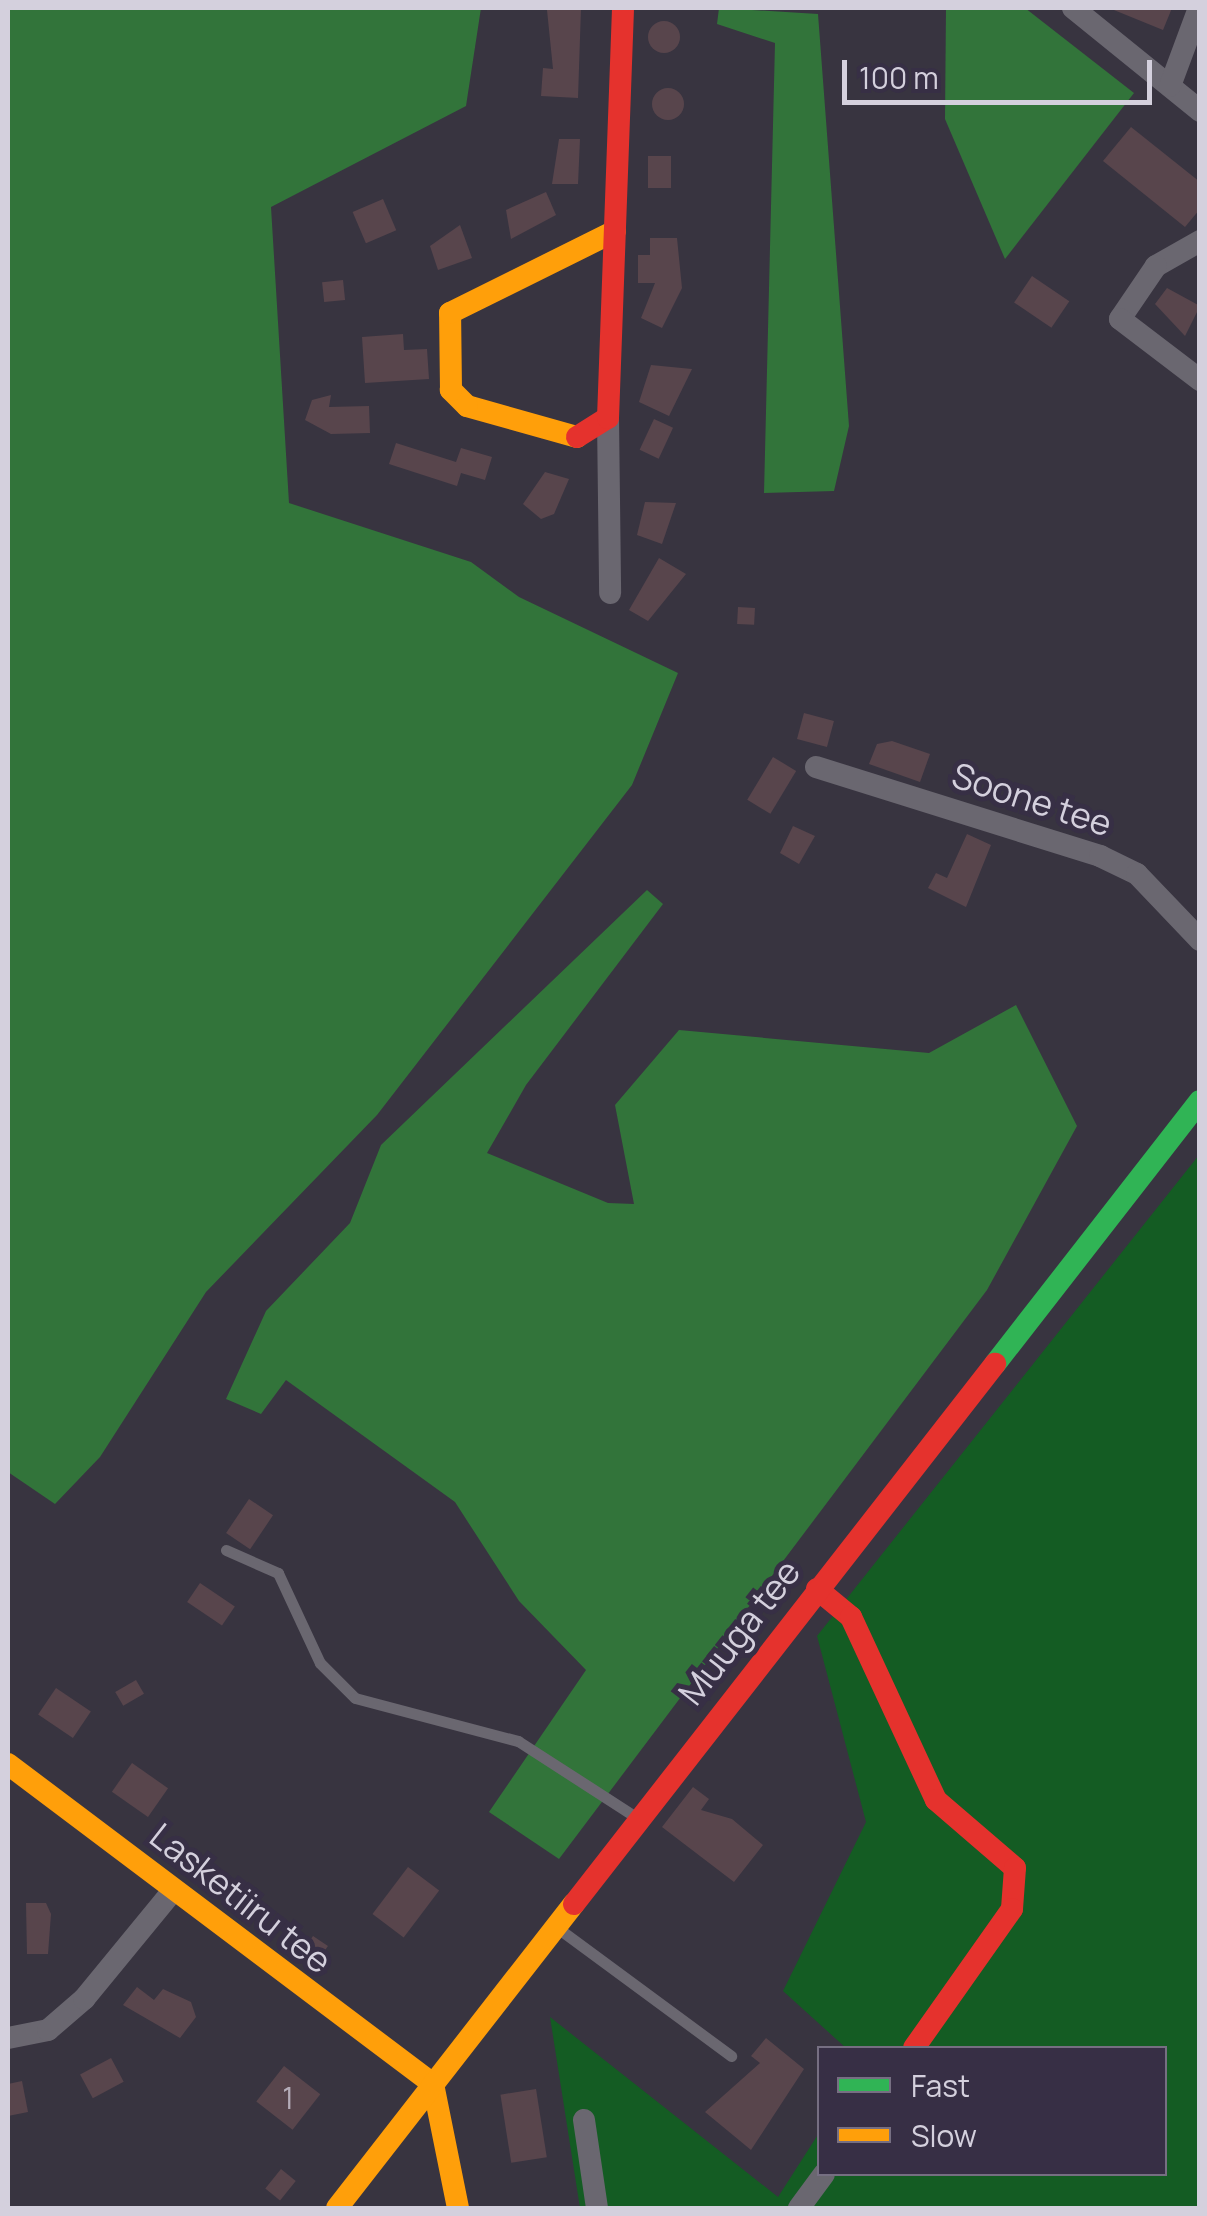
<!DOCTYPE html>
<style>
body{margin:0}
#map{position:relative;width:1207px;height:2216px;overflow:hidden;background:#383440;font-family:Manrope,sans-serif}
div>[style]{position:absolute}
.green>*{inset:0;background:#145c23}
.forest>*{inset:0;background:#32743a}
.building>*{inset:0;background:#58454c;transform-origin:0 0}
.round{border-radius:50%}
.lane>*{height:11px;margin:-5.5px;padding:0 5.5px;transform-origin:5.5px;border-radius:5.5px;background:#6a6770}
.street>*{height:22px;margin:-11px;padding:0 11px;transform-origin:11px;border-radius:11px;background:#6a6770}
.fast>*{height:22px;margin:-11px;padding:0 11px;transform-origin:11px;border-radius:11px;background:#30b455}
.slow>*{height:22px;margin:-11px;padding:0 11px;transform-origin:11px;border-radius:11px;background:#ff9f0a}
.jam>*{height:22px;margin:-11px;padding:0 11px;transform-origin:11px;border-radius:11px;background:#e5322d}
span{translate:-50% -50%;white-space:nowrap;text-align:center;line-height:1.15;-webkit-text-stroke:10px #372f45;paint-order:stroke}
.number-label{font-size:30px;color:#b5adb9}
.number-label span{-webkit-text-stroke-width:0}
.street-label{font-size:35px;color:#d4d0dd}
.frame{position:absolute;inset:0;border:10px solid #d4d0dd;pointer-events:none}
.legend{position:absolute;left:817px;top:2046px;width:350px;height:130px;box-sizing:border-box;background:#372f45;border:2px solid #766f82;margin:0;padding:12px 18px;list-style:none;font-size:30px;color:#d4d0dd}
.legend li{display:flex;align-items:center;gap:20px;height:50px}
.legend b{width:50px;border:2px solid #766f82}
.scale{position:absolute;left:842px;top:60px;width:310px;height:45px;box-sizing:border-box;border:5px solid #d4d0dd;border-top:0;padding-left:12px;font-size:30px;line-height:35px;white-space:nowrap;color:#d4d0dd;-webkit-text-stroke:8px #372f45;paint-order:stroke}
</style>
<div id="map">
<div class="green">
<i style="clip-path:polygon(1199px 1155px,1199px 2208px,580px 2208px,550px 2017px,778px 2197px,819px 2133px,820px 2174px,1164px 2174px,1164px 2048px,846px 2048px,783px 1991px,866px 1822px,817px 1636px)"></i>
</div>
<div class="forest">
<i style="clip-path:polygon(8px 8px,481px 8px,466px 106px,271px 207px,289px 503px,471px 562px,519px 597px,678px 673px,632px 785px,377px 1115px,206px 1292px,100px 1457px,55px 1504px,8px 1472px)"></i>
<i style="clip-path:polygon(719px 8px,818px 14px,849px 426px,834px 491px,764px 493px,775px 43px,717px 24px)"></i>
<i style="clip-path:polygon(946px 8px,1025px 8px,1134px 93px,1005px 259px,945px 119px)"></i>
<i style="clip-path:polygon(647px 890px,663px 904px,526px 1085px,487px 1153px,608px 1203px,634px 1204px,615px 1105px,679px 1030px,929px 1053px,1016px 1005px,1077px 1126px,987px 1290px,559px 1859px,489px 1812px,586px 1670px,519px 1601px,455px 1502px,286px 1380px,261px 1414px,226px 1399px,266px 1311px,350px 1223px,381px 1145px)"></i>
</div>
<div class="building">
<i style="clip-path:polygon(558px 8px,581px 8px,578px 98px,541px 96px,543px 68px,553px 69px,547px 10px)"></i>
<i style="clip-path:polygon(1109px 8px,1172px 8px,1163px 30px)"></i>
<i class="round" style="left:648px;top:21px;width:32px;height:32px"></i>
<i class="round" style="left:652px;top:88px;width:32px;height:32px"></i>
<i style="clip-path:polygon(1131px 127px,1200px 182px,1200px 209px,1185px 227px,1103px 161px)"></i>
<i style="clip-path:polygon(559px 139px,580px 139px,578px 184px,552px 184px)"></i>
<i style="left:648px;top:156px;width:23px;height:32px"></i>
<i style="clip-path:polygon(546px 192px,556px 215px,511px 239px,506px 210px)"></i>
<i style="left:383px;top:199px;width:34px;height:33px;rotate:67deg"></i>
<i style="clip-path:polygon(460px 225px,472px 258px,438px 270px,430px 246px)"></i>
<i style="clip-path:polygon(650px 238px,677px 238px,682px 288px,662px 328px,641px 318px,655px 283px,638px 283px,638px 255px,650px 255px)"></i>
<i style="left:1032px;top:276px;width:45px;height:32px;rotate:34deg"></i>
<i style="left:343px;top:280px;width:20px;height:21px;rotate:84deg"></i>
<i style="clip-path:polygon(1167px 288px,1200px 306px,1185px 336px,1155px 304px)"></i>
<i style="clip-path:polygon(403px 334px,404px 350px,427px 349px,429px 379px,365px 383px,362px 337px)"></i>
<i style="clip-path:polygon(651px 365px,692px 369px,669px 416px,639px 402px)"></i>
<i style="clip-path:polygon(331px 395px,329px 407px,369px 406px,370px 433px,331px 434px,305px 420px,312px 400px)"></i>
<i style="left:654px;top:419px;width:21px;height:34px;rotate:25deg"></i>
<i style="clip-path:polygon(396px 443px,456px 462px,461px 448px,492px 457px,485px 480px,461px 473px,457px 486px,389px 464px)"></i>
<i style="clip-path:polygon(545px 472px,569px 479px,554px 514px,541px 519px,523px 504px)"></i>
<i style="clip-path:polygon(645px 502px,676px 503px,662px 544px,637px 535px)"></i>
<i style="clip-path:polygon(659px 558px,686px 574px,648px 621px,629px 610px)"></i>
<i style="left:738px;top:607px;width:17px;height:17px;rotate:3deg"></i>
<i style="left:804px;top:713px;width:31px;height:27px;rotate:15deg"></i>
<i style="clip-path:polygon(892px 741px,930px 754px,920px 782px,869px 764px,877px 744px)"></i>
<i style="left:773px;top:757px;width:27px;height:50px;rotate:31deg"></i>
<i style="clip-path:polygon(793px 826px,815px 836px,799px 864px,780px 853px)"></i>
<i style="clip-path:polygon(967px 834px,991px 845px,966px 907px,928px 888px,936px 873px,947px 878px)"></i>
<i style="left:249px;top:1499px;width:29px;height:41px;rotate:34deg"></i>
<i style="left:200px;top:1583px;width:42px;height:23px;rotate:34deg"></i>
<i style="left:136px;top:1680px;width:16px;height:24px;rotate:60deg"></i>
<i style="left:56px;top:1688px;width:42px;height:32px;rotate:34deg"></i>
<i style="left:132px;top:1763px;width:44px;height:35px;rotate:35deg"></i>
<i style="clip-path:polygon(693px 1787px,709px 1799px,701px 1810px,732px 1819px,763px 1845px,734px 1882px,662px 1827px)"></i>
<i style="left:408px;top:1867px;width:39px;height:59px;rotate:37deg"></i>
<i style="clip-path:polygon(26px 1903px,46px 1903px,51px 1914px,48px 1954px,27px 1954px)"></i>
<i style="left:313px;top:1936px;width:18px;height:27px;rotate:34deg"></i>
<i style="clip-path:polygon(137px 1987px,154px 2000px,163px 1989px,191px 2002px,196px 2017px,180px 2038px,123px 2005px)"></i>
<i style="clip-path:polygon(766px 2038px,804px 2069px,751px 2150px,705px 2112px,760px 2063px,751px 2056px)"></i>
<i style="left:111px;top:2058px;width:27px;height:35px;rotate:62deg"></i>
<i style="left:284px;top:2066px;width:46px;height:45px;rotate:38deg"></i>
<i style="clip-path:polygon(22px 2081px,28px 2112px,8px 2116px,8px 2084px)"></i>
<i style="left:536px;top:2089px;width:69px;height:36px;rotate:81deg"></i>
<i style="left:281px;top:2169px;width:19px;height:25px;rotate:39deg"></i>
</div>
<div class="lane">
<i style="left:226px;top:1550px;width:57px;rotate:23.9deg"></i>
<i style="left:278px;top:1573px;width:99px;rotate:65deg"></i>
<i style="left:320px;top:1663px;width:49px;rotate:45deg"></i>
<i style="left:355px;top:1698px;width:169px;rotate:14.8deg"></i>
<i style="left:518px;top:1741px;width:144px;rotate:32.8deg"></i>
<i style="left:559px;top:1929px;width:214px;rotate:36.4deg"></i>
</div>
<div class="street">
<i style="left:1073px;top:8px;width:164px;rotate:39deg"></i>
<i style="left:1170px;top:86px;width:83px;rotate:-69.6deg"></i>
<i style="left:1200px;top:241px;width:51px;rotate:150.4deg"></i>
<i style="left:1156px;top:266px;width:64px;rotate:124.2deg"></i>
<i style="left:1120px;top:319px;width:101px;rotate:37.3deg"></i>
<i style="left:608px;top:418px;width:175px;rotate:89.3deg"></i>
<i style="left:816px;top:767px;width:298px;rotate:17.4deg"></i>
<i style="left:1100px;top:856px;width:41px;rotate:25.9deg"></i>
<i style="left:1137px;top:874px;width:91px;rotate:46.3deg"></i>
<i style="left:8px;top:2038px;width:41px;rotate:-11.3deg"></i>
<i style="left:48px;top:2030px;width:48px;rotate:-40.7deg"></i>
<i style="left:84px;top:1999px;width:139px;rotate:-50.6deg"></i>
<i style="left:584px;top:2120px;width:89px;rotate:81.6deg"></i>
<i style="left:799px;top:2208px;width:42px;rotate:-53.7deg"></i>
</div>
<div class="fast">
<i style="left:995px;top:1364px;width:333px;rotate:-52.1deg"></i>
</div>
<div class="slow">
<i style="left:577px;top:437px;width:114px;rotate:-164.3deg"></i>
<i style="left:467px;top:406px;width:23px;rotate:-135deg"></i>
<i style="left:451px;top:390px;width:77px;rotate:-90.7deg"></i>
<i style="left:450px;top:313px;width:184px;rotate:-26.4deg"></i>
<i style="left:8px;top:1764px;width:532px;rotate:36.98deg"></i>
<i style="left:433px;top:2084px;width:126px;rotate:78.6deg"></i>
<i style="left:337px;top:2208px;width:385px;rotate:-52.1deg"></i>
</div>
<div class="jam">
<i style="left:577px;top:437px;width:36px;rotate:-32deg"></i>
<i style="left:608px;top:418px;width:410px;rotate:-87.9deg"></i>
<i style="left:817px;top:1589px;width:44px;rotate:39.5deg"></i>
<i style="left:851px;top:1617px;width:202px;rotate:65.1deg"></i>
<i style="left:936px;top:1800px;width:104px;rotate:40.7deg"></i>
<i style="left:1015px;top:1868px;width:41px;rotate:94.2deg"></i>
<i style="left:1012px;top:1909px;width:170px;rotate:125.2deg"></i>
<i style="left:574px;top:1904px;width:685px;rotate:-52.06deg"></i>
</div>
<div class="number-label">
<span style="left:288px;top:2098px">1</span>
</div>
<div class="street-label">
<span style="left:1032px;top:799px;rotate:18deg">Soone tee</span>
<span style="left:739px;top:1632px;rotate:-52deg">Muuga tee</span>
<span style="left:241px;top:1898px;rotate:38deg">Lasketiiru tee</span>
</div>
<div class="frame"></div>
<ul class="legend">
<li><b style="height:12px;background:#30b455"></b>Fast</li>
<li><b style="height:12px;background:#ff9f0a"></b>Slow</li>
</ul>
<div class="scale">100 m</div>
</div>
